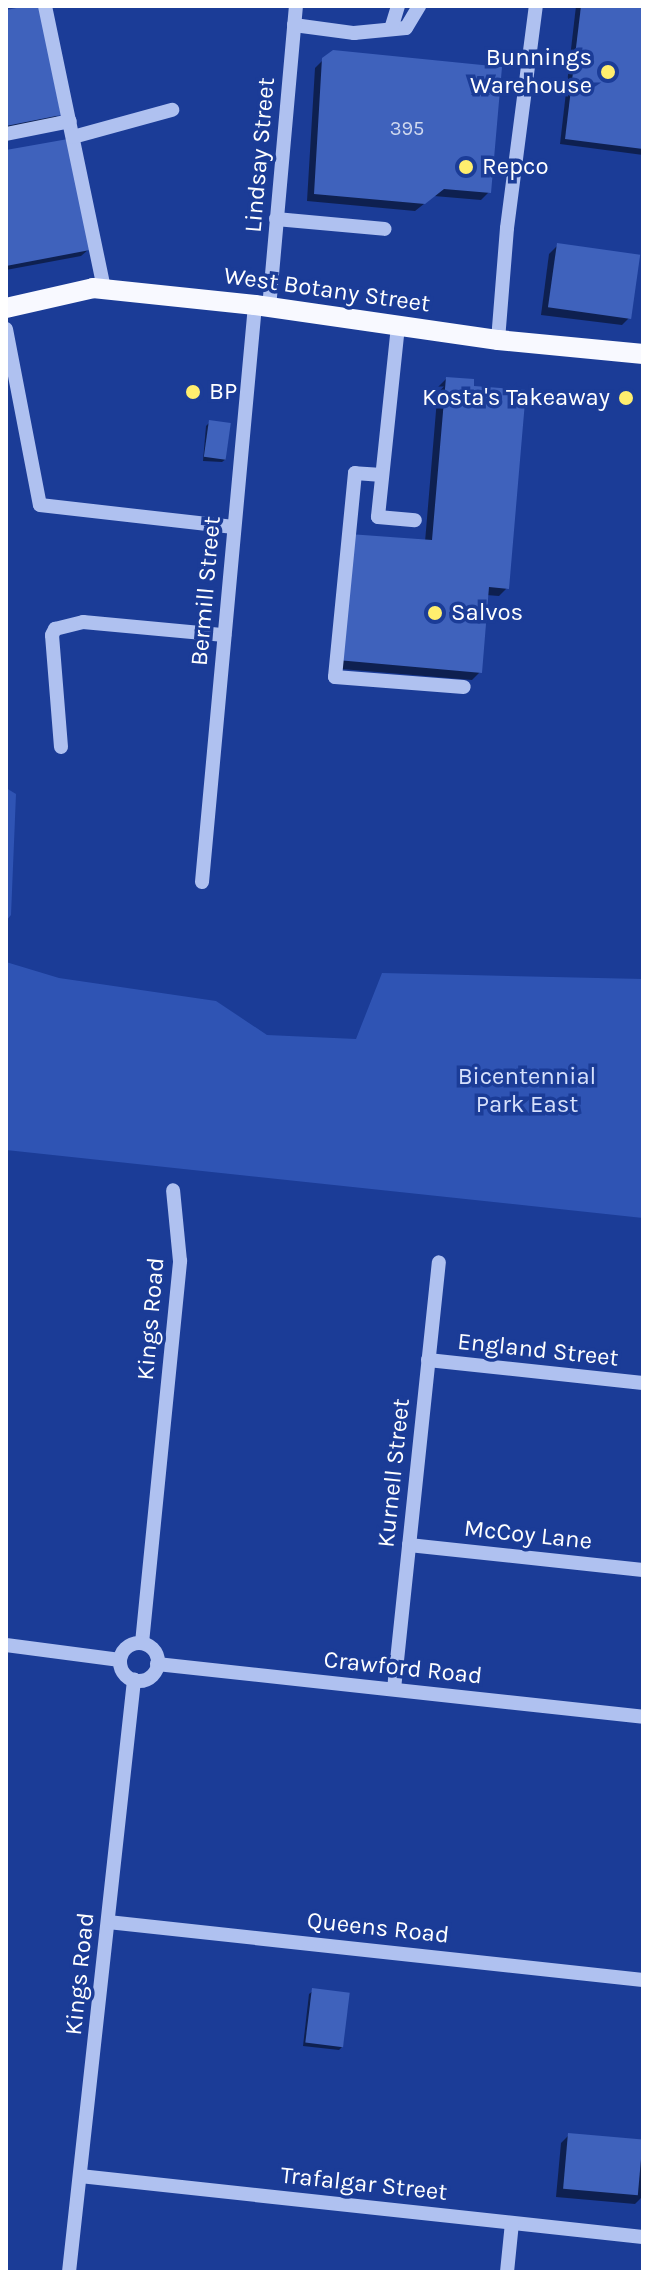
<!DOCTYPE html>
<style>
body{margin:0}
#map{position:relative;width:649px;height:2278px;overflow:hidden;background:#1b3c97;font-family:Karla,sans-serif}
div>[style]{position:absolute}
.green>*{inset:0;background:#2f54b4}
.shadow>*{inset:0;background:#0007}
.building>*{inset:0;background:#3f62bc;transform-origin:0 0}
.minor>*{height:14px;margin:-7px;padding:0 7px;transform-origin:7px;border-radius:7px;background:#afc1f0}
.minor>.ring{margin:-7px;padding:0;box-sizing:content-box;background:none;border:14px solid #afc1f0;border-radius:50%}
.major>*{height:20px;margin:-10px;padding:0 10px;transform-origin:10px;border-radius:10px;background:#f8f9ff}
.dots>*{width:22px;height:22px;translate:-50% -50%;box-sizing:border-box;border:4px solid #1b3c97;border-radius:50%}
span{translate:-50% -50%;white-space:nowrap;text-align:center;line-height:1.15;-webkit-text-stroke:7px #1b3c97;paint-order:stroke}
.number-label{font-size:20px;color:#cfd8ee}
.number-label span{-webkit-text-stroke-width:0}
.poi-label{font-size:24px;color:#fff}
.right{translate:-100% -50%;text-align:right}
.left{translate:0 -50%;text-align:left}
.street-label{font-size:24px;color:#fff}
.park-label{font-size:24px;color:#d6e0fb}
.frame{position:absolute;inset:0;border:8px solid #fff;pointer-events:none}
</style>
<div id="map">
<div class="green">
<i style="clip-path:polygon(6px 788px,16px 794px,11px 915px,6px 921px)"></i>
<i style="clip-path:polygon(6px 962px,59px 978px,216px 1001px,267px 1035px,356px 1039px,382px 973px,643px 979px,643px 1218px,6px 1150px)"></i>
</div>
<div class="shadow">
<i style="clip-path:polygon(576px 6px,643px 6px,643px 155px,560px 144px)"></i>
<i style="clip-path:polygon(6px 12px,58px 115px,52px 121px,6px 130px)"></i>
<i style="clip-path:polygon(323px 60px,489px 192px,481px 200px,434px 196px,415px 211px,307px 201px,315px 68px)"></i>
<i style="clip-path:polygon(6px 152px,88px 250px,81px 256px,6px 270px)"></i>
<i style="clip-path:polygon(557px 246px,630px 317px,622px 325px,541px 315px,549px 254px)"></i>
<i style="clip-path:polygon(446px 379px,507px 588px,499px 596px,486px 595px,480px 672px,472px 680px,330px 668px,425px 542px,438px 387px)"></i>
<i style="clip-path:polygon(210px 422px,226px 459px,222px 462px,203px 461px,206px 426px)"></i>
<i style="clip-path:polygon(313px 1991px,343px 2046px,339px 2050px,303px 2046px,309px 1994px)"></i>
<i style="clip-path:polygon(569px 2135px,643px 2142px,643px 2196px,635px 2204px,556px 2197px,561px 2143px)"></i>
</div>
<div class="building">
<i style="clip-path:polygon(27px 6px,39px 6px,61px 115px,6px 126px,6px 10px)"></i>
<i style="clip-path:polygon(581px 6px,643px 6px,643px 149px,565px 139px)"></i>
<i style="clip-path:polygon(333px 50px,502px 67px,491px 193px,444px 189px,425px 204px,314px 194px,322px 58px)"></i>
<i style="clip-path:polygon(68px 139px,90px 250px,6px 266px,6px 150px)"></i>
<i style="left:557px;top:243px;width:84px;height:65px;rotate:8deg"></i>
<i style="clip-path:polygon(446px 377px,474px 379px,474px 386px,526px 390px,509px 589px,489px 587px,482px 673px,337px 660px,349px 534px,432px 540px)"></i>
<i style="left:209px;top:420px;width:22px;height:37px;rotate:8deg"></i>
<i style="left:312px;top:1988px;width:38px;height:55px;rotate:7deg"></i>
<i style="left:568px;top:2133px;width:75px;height:56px;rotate:5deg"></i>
</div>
<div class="minor">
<i style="left:45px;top:6px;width:289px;rotate:78.2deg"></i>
<i style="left:294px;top:25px;width:61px;rotate:7.6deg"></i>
<i style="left:354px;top:33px;width:52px;rotate:-5.5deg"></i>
<i style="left:406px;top:28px;width:26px;rotate:-59deg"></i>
<i style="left:391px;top:29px;width:24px;rotate:-73deg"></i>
<i style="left:6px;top:134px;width:65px;rotate:-11.5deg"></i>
<i style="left:73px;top:137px;width:103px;rotate:-15.3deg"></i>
<i style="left:276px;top:219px;width:109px;rotate:5.2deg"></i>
<i style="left:269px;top:308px;width:303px;rotate:-84.9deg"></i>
<i style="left:398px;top:326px;width:192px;rotate:96deg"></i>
<i style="left:378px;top:517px;width:37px;rotate:5deg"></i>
<i style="left:6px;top:329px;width:179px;rotate:79.1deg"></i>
<i style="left:40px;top:505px;width:195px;rotate:6.5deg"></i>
<i style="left:498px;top:340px;width:112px;rotate:-85.4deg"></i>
<i style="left:507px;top:228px;width:224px;rotate:-82.6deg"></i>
<i style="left:382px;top:475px;width:27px;rotate:-176deg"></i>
<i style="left:355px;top:473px;width:205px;rotate:95.6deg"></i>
<i style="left:335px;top:677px;width:129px;rotate:4.4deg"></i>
<i style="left:61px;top:747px;width:112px;rotate:-94.6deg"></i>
<i style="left:52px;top:635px;width:7px;rotate:-63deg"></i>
<i style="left:55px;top:629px;width:29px;rotate:-14deg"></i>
<i style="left:83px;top:622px;width:142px;rotate:5.3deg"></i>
<i style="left:202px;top:882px;width:579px;rotate:-84.75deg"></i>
<i style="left:428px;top:1360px;width:216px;rotate:6.1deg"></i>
<i style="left:409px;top:1545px;width:235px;rotate:6.1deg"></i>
<i style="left:142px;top:1643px;width:384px;rotate:-84.3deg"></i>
<i style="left:180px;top:1261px;width:71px;rotate:-95.6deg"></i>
<i class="ring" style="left:120px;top:1643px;width:24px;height:24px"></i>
<i style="left:6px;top:1645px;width:115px;rotate:7.5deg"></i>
<i style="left:157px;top:1664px;width:489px;rotate:6.2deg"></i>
<i style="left:394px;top:1689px;width:429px;rotate:-84deg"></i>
<i style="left:108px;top:1922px;width:538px;rotate:6.19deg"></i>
<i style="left:80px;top:2176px;width:566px;rotate:6.18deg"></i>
<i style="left:69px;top:2272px;width:596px;rotate:-83.73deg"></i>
<i style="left:507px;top:2272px;width:49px;rotate:-84.2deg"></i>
</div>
<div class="major">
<i style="left:6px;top:308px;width:89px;rotate:-12.9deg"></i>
<i style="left:93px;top:288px;width:163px;rotate:6deg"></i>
<i style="left:255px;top:305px;width:246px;rotate:8.2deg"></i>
<i style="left:498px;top:340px;width:146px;rotate:5.5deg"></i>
</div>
<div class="dots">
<i style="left:608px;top:72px;background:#ffee6e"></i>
<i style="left:466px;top:167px;background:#ffee6e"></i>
<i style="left:193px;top:392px;background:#ffee6e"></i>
<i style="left:626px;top:398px;background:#ffee6e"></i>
<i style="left:435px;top:613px;background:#ffee6e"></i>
</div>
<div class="number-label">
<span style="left:407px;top:128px">395</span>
</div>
<div class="poi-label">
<span class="right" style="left:592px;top:72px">Bunnings<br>Warehouse</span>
<span class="left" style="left:482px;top:167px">Repco</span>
<span class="left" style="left:209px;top:392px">BP</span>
<span class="right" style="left:610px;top:398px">Kosta's Takeaway</span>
<span class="left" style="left:451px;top:613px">Salvos</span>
</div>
<div class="street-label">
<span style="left:260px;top:155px;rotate:-85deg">Lindsay Street</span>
<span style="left:327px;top:290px;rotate:8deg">West Botany Street</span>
<span style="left:206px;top:591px;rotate:-85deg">Bermill Street</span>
<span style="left:151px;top:1319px;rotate:-85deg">Kings Road</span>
<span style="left:538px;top:1350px;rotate:6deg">England Street</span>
<span style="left:394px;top:1473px;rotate:-84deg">Kurnell Street</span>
<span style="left:528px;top:1535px;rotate:6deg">McCoy Lane</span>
<span style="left:403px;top:1668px;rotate:6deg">Crawford Road</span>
<span style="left:378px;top:1928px;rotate:6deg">Queens Road</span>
<span style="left:80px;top:1974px;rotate:-84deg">Kings Road</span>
<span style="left:364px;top:2184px;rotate:6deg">Trafalgar Street</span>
</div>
<div class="park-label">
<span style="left:527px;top:1091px">Bicentennial<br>Park East</span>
</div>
<div class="frame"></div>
</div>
